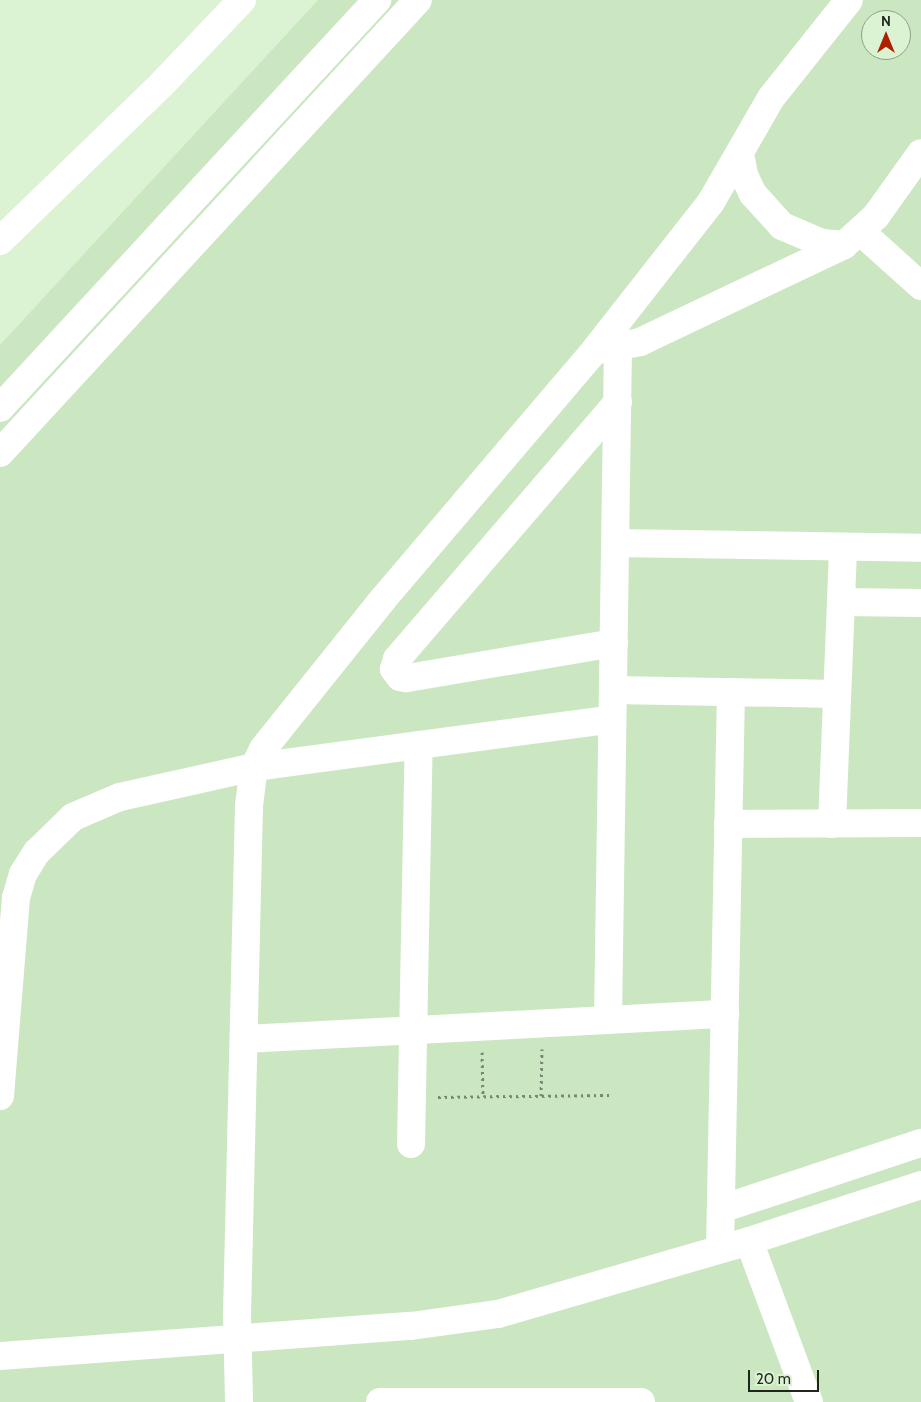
<!DOCTYPE html>
<style>
body{margin:0}
#map{position:relative;width:921px;height:1402px;overflow:hidden;background:#dbf2d3;font-family:Cabin,sans-serif}
div>[style]{position:absolute}
.built>*{inset:0;background:#cbe7c1}
.path>*{height:3px;margin-top:-1.5px;transform-origin:0;background:repeating-linear-gradient(90deg,#778772 0 2.5px,transparent 0 6.5px)}
.minor>*{height:28px;margin:-14px;padding:0 14px;transform-origin:14px;border-radius:14px;background:#fff}
span{translate:-50% -50%;white-space:nowrap;text-align:center;line-height:1.15;-webkit-text-stroke:4px #dbf2d3;paint-order:stroke}
.north{position:absolute;left:861px;top:10px;width:50px;height:50px;box-sizing:border-box;background:#dbf2d3;border:1px solid #8fa089;border-radius:50%;rotate:0deg;font-size:14px;font-weight:700;line-height:20px;text-align:center;color:#1e261b}
.north::after{content:'';display:block;margin:auto;width:18px;height:22px;background:#ad2000;clip-path:polygon(50% 0,100% 100%,50% 72%,0 100%)}
.scale{position:absolute;left:748px;top:1370px;width:71px;height:22px;box-sizing:border-box;border:2px solid #1e261b;border-top:0;padding-left:6px;font-size:15px;line-height:18px;white-space:nowrap;color:#1e261b;-webkit-text-stroke:4px #dbf2d3;paint-order:stroke}
</style>
<div id="map">
<div class="built">
<i style="clip-path:polygon(evenodd,318px 0,921px 0,921px 1402px,0 1402px,0 345px,318px 0,871px 20px,901px 20px,901px 50px,871px 50px,871px 20px)"></i>
</div>
<div class="path">
<i style="left:482px;top:1052px;width:45px;rotate:88.7deg"></i>
<i style="left:541px;top:1096px;width:47px;rotate:-88.8deg"></i>
<i style="left:438px;top:1097px;width:171px;rotate:-0.7deg"></i>
</div>
<div class="minor">
<i style="left:740px;top:154px;width:21px;rotate:79deg"></i>
<i style="left:744px;top:175px;width:21px;rotate:65deg"></i>
<i style="left:753px;top:194px;width:43px;rotate:47.8deg"></i>
<i style="left:782px;top:226px;width:43px;rotate:23deg"></i>
<i style="left:822px;top:243px;width:22px;rotate:5deg"></i>
<i style="left:861px;top:232px;width:81px;rotate:42deg"></i>
<i style="left:0;top:241px;width:226px;rotate:-44.1deg"></i>
<i style="left:162px;top:84px;width:116px;rotate:-46.4deg"></i>
<i style="left:599px;top:350px;width:42px;rotate:-11deg"></i>
<i style="left:640px;top:342px;width:226px;rotate:-25.4deg"></i>
<i style="left:844px;top:245px;width:43px;rotate:-42.2deg"></i>
<i style="left:876px;top:216px;width:77px;rotate:-54.5deg"></i>
<i style="left:0;top:408px;width:556px;rotate:-47.26deg"></i>
<i style="left:0;top:453px;width:616px;rotate:-47.3deg"></i>
<i style="left:615px;top:543px;width:306px;rotate:0.9deg"></i>
<i style="left:841px;top:602px;width:80px;rotate:0.7deg"></i>
<i style="left:614px;top:643px;width:211px;rotate:170.4deg"></i>
<i style="left:406px;top:678px;width:6px;rotate:-171deg"></i>
<i style="left:400px;top:677px;width:10px;rotate:-127deg"></i>
<i style="left:394px;top:669px;width:10px;rotate:-73deg"></i>
<i style="left:397px;top:659px;width:339px;rotate:-49.3deg"></i>
<i style="left:613px;top:690px;width:224px;rotate:1deg"></i>
<i style="left:728px;top:824px;width:193px;rotate:-0.3deg"></i>
<i style="left:832px;top:824px;width:277px;rotate:-87.7deg"></i>
<i style="left:608px;top:1020px;width:673px;rotate:-89.15deg"></i>
<i style="left:245px;top:1039px;width:481px;rotate:-3deg"></i>
<i style="left:0;top:1096px;width:199px;rotate:-85.4deg"></i>
<i style="left:16px;top:898px;width:25px;rotate:-74deg"></i>
<i style="left:23px;top:874px;width:26px;rotate:-58deg"></i>
<i style="left:37px;top:852px;width:50px;rotate:-44.2deg"></i>
<i style="left:73px;top:817px;width:51px;rotate:-23.1deg"></i>
<i style="left:120px;top:797px;width:137px;rotate:-12.6deg"></i>
<i style="left:254px;top:767px;width:361px;rotate:-7.6deg"></i>
<i style="left:411px;top:1144px;width:399px;rotate:-88.9deg"></i>
<i style="left:721px;top:1209px;width:211px;rotate:-18.3deg"></i>
<i style="left:749px;top:1241px;width:172px;rotate:69.6deg"></i>
<i style="left:720px;top:1249px;width:557px;rotate:-88.87deg"></i>
<i style="left:0;top:1356px;width:412px;rotate:-4.2deg"></i>
<i style="left:411px;top:1326px;width:88px;rotate:-7.9deg"></i>
<i style="left:498px;top:1314px;width:261px;rotate:-16.2deg"></i>
<i style="left:749px;top:1241px;width:181px;rotate:-18deg"></i>
<i style="left:239px;top:1402px;width:87px;rotate:-91.3deg"></i>
<i style="left:237px;top:1315px;width:509px;rotate:-88.65deg"></i>
<i style="left:249px;top:806px;width:39px;rotate:-83deg"></i>
<i style="left:254px;top:767px;width:20px;rotate:-63deg"></i>
<i style="left:263px;top:749px;width:193px;rotate:-51.3deg"></i>
<i style="left:384px;top:598px;width:326px;rotate:-49.6deg"></i>
<i style="left:595px;top:350px;width:188px;rotate:-51.9deg"></i>
<i style="left:711px;top:202px;width:120px;rotate:-60deg"></i>
<i style="left:771px;top:98px;width:125px;rotate:-51.5deg"></i>
<i style="left:380px;top:1402px;width:261px"></i>
</div>
<div class="north">N</div>
<div class="scale">20 m</div>
</div>
